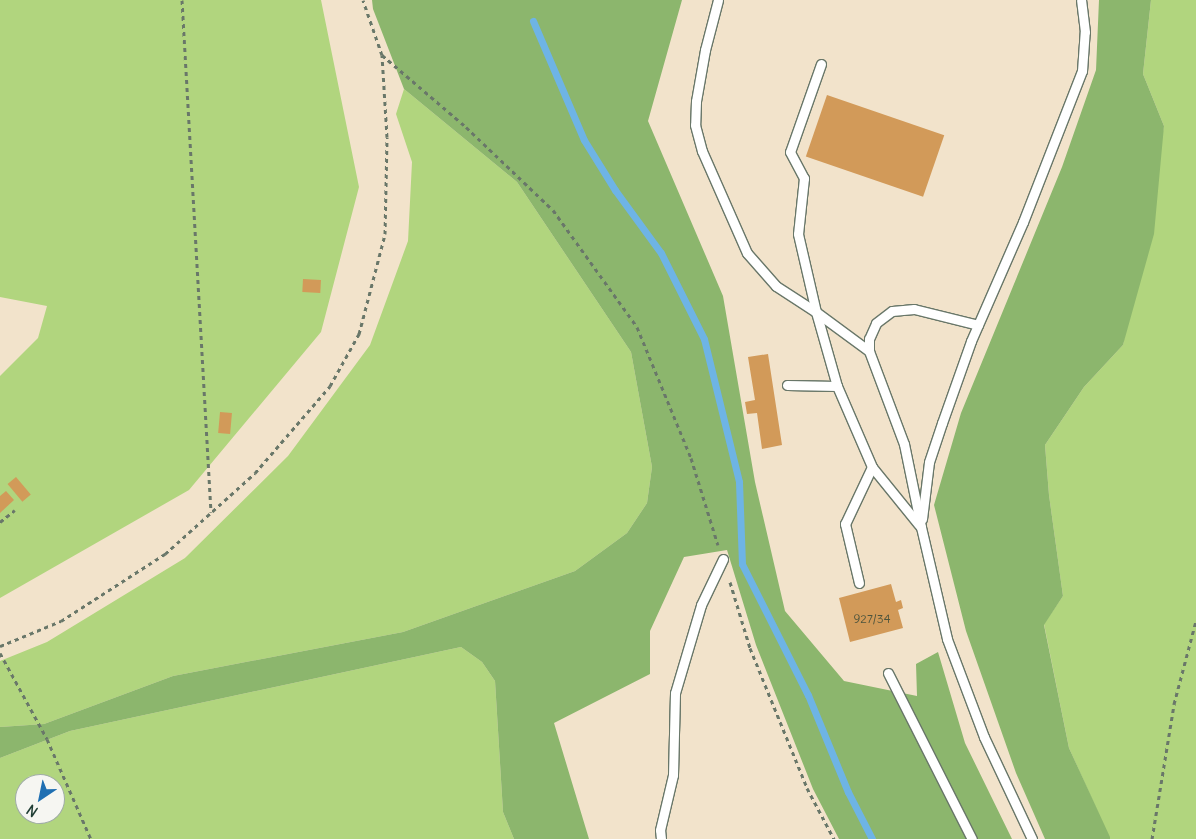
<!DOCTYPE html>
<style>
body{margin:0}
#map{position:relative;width:1196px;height:839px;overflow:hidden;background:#f2e3cb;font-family:Delius,sans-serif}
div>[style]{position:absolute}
.green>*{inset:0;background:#b1d57e}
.forest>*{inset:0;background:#8cb66d}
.stream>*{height:7px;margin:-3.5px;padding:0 3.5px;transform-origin:3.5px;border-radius:3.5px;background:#6eb4e5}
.building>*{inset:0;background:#d29a59;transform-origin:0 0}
.path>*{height:3px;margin-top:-1.5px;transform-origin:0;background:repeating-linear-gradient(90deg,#697769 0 4px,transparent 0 8px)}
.roads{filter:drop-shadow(1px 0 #697769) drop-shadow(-1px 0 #697769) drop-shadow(0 1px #697769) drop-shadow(0 -1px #697769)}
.lane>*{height:9px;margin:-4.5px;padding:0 4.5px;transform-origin:4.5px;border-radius:4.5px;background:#fff}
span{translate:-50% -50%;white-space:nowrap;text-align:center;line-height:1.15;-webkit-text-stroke:4px #f6f6f2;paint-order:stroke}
.number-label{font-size:12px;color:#4c543d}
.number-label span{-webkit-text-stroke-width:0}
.north{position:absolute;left:15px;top:774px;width:50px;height:50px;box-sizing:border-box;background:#f6f6f2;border:1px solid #a0aca6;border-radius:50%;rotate:214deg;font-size:14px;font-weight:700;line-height:20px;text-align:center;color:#1f3d34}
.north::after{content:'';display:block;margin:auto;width:18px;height:22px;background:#1f6fb2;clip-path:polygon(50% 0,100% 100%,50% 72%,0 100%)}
</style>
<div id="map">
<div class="green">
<i style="clip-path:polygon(0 0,321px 0,359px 187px,321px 332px,189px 490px,0 598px,0 376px,38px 338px,47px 306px,0 297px)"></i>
<i style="clip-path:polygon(1151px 0,1196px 0,1196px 839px,1110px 839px,1069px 748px,1044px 624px,1063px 596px,1049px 495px,1045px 445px,1084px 387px,1123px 345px,1164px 126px,1143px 74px)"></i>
<i style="clip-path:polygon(404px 89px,517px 182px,631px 352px,652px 467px,647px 503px,627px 533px,575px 571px,403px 632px,173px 676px,44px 724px,0 727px,0 661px,47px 642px,185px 558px,288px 456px,370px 345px,408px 241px,412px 162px,396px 114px)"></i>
<i style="clip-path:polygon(evenodd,461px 647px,482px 662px,495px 681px,503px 812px,514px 839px,0 839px,0 758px,70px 731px,461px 647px,25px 784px,55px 784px,55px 814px,25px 814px,25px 784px)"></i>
</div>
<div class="forest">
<i style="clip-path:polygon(372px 0,682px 0,648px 121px,723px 296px,755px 482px,785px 611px,844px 681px,917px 696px,916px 664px,938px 652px,965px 743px,1012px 839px,839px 839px,813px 789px,756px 645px,727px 550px,684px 557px,650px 631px,650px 674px,554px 723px,589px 839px,514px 839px,503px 812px,495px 681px,482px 662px,461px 647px,70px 731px,0 758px,0 727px,44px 724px,173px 676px,403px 632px,575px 571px,627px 533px,647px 503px,652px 467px,631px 352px,517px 182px,404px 89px,373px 9px)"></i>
<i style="clip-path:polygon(1099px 0,1151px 0,1143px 74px,1164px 126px,1154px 234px,1123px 345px,1084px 387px,1045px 445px,1049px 495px,1063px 596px,1044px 625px,1069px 748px,1110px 837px,1110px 839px,1045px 839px,1016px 773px,966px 631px,934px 505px,961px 413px,1062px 167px,1096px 70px)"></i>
</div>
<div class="stream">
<i style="left:533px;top:21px;width:129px;rotate:66.8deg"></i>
<i style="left:584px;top:140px;width:59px;rotate:58.2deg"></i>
<i style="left:615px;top:190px;width:78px;rotate:53.9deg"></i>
<i style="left:661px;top:253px;width:96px;rotate:63.4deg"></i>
<i style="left:704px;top:339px;width:147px;rotate:76.2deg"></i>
<i style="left:739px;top:482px;width:82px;rotate:87.9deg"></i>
<i style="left:742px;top:564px;width:147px;rotate:63.3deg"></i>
<i style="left:808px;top:695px;width:105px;rotate:67.6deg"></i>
<i style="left:848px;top:792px;width:53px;rotate:62.9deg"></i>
</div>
<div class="building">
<i style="left:827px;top:95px;width:124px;height:65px;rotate:19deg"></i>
<i style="left:303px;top:279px;width:18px;height:13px;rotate:3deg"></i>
<i style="clip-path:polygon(768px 354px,782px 445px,762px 449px,757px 413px,747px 414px,745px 402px,755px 400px,748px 357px)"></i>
<i style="left:220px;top:412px;width:12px;height:21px;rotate:5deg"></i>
<i style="left:16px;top:477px;width:23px;height:11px;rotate:50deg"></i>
<i style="clip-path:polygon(6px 491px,14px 500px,0 513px,0 496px)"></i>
<i style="clip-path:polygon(891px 584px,896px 602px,901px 600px,903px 608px,898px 610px,903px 628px,850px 642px,839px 598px)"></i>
</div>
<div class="path">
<i style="left:182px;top:0;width:513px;rotate:86.76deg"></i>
<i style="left:382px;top:55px;width:111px;rotate:40.6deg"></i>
<i style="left:466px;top:127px;width:120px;rotate:43.7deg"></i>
<i style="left:553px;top:210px;width:144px;rotate:54.3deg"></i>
<i style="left:637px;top:327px;width:142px;rotate:67.6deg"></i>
<i style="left:691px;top:458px;width:91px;rotate:72.8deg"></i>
<i style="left:0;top:522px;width:19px;rotate:-39deg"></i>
<i style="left:730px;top:582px;width:69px;rotate:73.1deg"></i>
<i style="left:750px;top:648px;width:151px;rotate:67.8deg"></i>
<i style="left:807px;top:788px;width:58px;rotate:62.1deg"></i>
<i style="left:0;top:646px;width:66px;rotate:-22.3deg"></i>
<i style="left:61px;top:621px;width:124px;rotate:-32.8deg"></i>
<i style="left:165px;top:554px;width:121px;rotate:-42deg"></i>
<i style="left:255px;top:473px;width:115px;rotate:-49.2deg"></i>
<i style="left:330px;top:386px;width:60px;rotate:-60.9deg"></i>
<i style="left:359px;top:334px;width:103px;rotate:-75.4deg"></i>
<i style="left:385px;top:234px;width:97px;rotate:-88.8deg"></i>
<i style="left:387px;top:137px;width:82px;rotate:-93.5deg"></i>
<i style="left:382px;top:55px;width:58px;rotate:-109.1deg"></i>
<i style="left:0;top:653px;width:98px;rotate:61.3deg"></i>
<i style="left:47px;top:739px;width:109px;rotate:66.3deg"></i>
<i style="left:1152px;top:839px;width:137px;rotate:-80.7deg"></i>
<i style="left:1174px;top:704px;width:86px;rotate:-75.2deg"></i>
</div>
<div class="roads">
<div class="lane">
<i style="left:718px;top:0;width:52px;rotate:104.6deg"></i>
<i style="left:705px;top:50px;width:52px;rotate:100deg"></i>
<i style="left:696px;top:101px;width:24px;rotate:92deg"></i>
<i style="left:695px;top:125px;width:27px;rotate:75deg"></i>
<i style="left:702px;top:151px;width:111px;rotate:66.2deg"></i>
<i style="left:747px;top:253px;width:44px;rotate:48.7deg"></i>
<i style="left:776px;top:286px;width:48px;rotate:33deg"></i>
<i style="left:816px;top:312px;width:77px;rotate:74.2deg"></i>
<i style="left:837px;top:386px;width:88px;rotate:66.6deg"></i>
<i style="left:872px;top:467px;width:75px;rotate:51deg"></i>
<i style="left:821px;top:64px;width:93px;rotate:109.4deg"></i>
<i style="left:790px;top:152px;width:30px;rotate:62deg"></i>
<i style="left:804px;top:178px;width:56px;rotate:96.1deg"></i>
<i style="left:798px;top:234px;width:80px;rotate:77deg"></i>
<i style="left:816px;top:312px;width:66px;rotate:36.3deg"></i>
<i style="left:869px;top:351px;width:99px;rotate:69.4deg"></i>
<i style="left:904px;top:444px;width:85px;rotate:78.4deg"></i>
<i style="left:921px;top:527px;width:115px;rotate:76.9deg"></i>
<i style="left:947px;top:639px;width:105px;rotate:69.3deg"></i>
<i style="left:984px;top:737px;width:113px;rotate:64.8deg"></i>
<i style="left:869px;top:351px;width:12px;rotate:-90deg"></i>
<i style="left:869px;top:339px;width:17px;rotate:-66deg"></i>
<i style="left:876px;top:323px;width:20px;rotate:-37deg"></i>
<i style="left:892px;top:311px;width:22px;rotate:-5deg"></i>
<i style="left:914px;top:309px;width:66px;rotate:14deg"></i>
<i style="left:787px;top:385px;width:50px;rotate:1.1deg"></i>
<i style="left:922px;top:519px;width:57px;rotate:-83deg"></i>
<i style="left:929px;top:462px;width:41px;rotate:-71.6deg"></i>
<i style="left:942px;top:423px;width:87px;rotate:-70.5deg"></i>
<i style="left:971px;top:341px;width:130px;rotate:-66.4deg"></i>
<i style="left:1023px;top:222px;width:162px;rotate:-68.7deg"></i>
<i style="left:1082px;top:71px;width:39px;rotate:-86deg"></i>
<i style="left:1085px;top:32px;width:32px;rotate:-97deg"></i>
<i style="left:859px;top:583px;width:61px;rotate:-103.3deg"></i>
<i style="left:845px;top:524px;width:63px;rotate:-64.7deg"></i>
<i style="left:888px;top:673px;width:186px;rotate:63.2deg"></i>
<i style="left:661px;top:839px;width:9px;rotate:-96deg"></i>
<i style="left:660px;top:830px;width:57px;rotate:-76.7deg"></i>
<i style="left:673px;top:775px;width:82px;rotate:-88.6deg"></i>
<i style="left:675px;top:693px;width:92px;rotate:-73.5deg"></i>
<i style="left:701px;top:605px;width:51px;rotate:-64.4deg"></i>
</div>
</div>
<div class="number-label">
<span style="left:872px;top:619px">927/34</span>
</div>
<div class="north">N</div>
</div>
